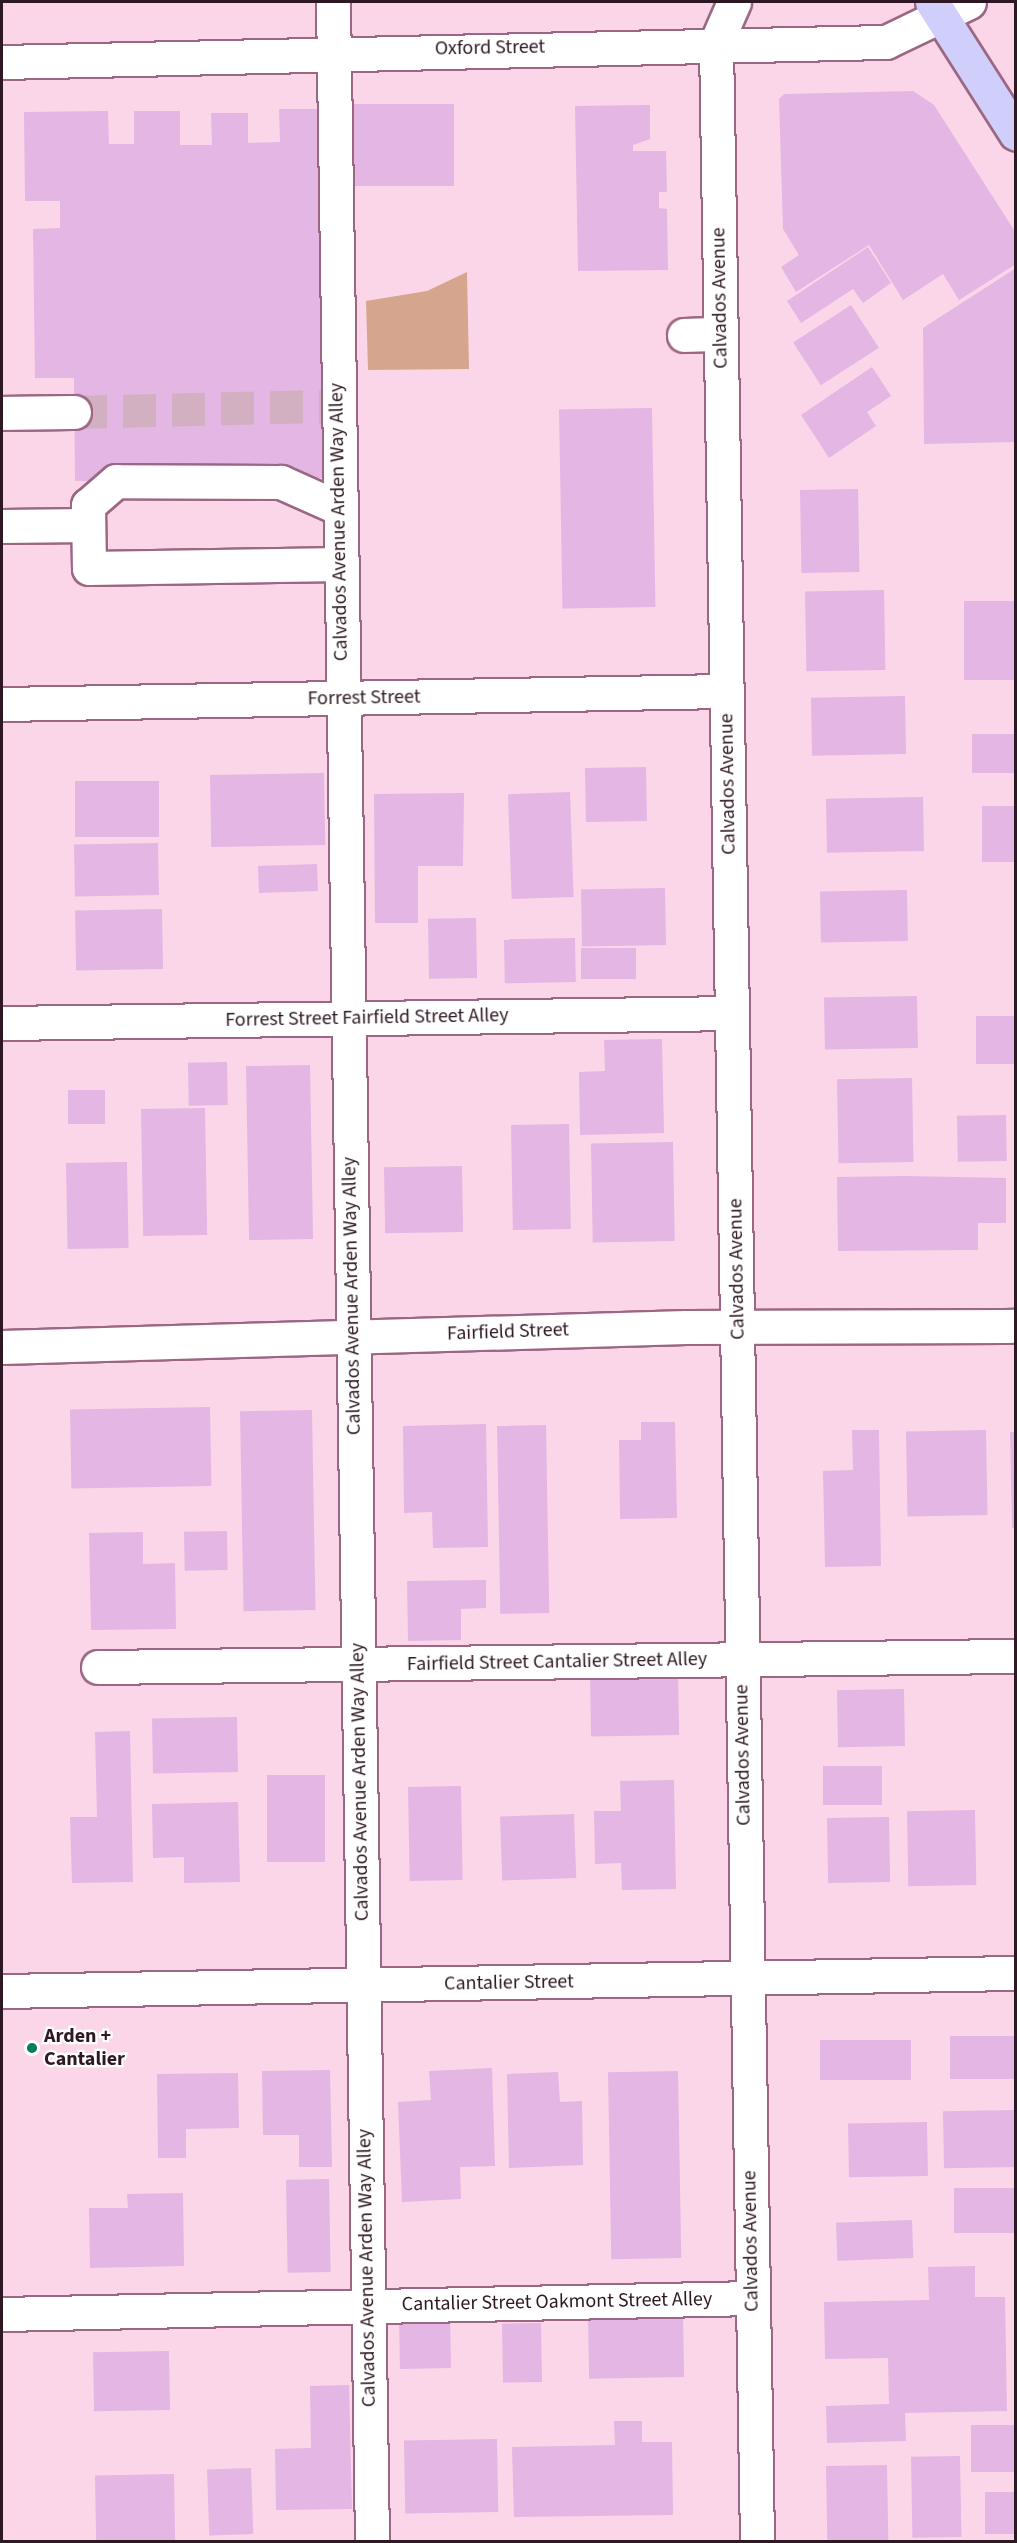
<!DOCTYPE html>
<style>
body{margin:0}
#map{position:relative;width:1017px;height:2543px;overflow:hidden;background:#fbd6e8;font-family:"Source Sans 3",sans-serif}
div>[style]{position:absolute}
.green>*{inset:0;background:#d6a58e}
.building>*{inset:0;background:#e3b6e3;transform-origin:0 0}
.minor-tunnel>*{height:33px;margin-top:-16.5px;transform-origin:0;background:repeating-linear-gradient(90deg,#d2b0c1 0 33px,transparent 0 49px)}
.roads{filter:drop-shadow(2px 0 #9c6783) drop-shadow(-2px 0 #9c6783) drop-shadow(0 2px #9c6783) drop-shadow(0 -2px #9c6783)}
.minor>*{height:33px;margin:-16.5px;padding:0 16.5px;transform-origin:16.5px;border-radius:16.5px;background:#fff}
.major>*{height:33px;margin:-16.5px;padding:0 16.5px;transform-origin:16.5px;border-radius:16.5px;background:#d0cefb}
.dots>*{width:16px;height:16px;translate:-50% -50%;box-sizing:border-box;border:3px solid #fff;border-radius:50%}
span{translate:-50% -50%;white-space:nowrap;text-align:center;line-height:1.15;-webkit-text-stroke:4.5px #fff;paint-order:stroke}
.street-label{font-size:20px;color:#2e1824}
.poi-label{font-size:20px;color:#2e1824;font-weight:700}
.left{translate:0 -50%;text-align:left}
.frame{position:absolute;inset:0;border:3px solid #2e1824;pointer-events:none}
</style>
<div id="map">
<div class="green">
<i style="clip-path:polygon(467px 272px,469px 369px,368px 370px,366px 301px,427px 291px)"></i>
</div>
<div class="building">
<i style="clip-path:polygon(913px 91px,934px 105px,1016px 233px,1016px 264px,959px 300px,943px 274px,903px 300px,869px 245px,796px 292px,781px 267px,799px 255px,783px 229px,779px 99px,784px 94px)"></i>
<i style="left:454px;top:104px;width:82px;height:100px;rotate:90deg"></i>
<i style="clip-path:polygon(650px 105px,650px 139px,633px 145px,633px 151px,666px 151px,667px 192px,659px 192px,659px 208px,667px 209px,668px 270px,578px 271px,575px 106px)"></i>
<i style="clip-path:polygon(279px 109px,321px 109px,325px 478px,75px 481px,74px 378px,35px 378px,33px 229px,60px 228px,60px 201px,25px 201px,24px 112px,108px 111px,109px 144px,134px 144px,134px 111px,180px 111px,180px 145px,212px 145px,211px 113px,248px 113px,248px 143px,280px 142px)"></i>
<i style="clip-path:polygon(868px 247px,891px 283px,863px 303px,853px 289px,801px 323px,787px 301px)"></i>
<i style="clip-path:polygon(1016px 268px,1016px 442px,924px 444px,923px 328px)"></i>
<i style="left:851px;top:305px;width:51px;height:69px;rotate:57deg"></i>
<i style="clip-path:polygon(872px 367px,891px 396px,867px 412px,876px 426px,829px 458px,801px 415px)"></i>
<i style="left:652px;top:408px;width:199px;height:93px;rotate:89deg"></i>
<i style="left:858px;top:489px;width:83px;height:58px;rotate:89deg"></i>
<i style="left:884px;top:590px;width:80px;height:79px;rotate:89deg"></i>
<i style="left:1016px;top:601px;width:79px;height:52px;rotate:90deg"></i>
<i style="left:905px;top:696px;width:58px;height:94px;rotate:89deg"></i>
<i style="left:1016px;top:734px;width:39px;height:44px;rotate:90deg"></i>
<i style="left:646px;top:767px;width:54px;height:61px;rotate:89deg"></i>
<i style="left:324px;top:773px;width:72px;height:114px;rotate:89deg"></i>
<i style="left:159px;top:781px;width:56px;height:84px;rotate:90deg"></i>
<i style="left:570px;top:792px;width:105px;height:62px;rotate:88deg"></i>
<i style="clip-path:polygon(464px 793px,463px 866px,418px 866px,418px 923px,375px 923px,374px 794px)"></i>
<i style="left:923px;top:797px;width:54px;height:97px;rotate:89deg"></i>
<i style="left:982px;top:806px;width:34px;height:56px"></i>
<i style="left:158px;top:843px;width:52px;height:84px;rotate:89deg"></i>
<i style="left:317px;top:864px;width:27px;height:59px;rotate:88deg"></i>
<i style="left:665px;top:888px;width:57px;height:84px;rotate:89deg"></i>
<i style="left:907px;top:890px;width:51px;height:87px;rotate:89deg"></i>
<i style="left:162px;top:909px;width:60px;height:87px;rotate:89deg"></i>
<i style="left:476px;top:918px;width:60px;height:48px;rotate:89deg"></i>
<i style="left:575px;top:938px;width:44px;height:71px;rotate:89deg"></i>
<i style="left:581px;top:948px;width:55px;height:31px"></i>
<i style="left:917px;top:996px;width:52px;height:93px;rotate:89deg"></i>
<i style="left:1016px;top:1016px;width:48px;height:40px;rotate:90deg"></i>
<i style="clip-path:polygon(662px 1039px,664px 1133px,580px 1135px,579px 1072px,605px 1071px,604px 1040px)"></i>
<i style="left:227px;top:1062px;width:43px;height:39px;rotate:89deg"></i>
<i style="left:310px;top:1065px;width:174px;height:64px;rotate:89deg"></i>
<i style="left:912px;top:1078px;width:84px;height:75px;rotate:89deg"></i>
<i style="left:68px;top:1090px;width:37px;height:34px"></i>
<i style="left:205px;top:1108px;width:127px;height:64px;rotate:89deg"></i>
<i style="left:1006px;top:1115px;width:46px;height:49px;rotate:89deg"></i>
<i style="left:569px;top:1124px;width:105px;height:58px;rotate:89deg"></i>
<i style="left:673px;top:1142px;width:99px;height:82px;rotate:89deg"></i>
<i style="left:127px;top:1162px;width:86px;height:61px;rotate:89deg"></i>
<i style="left:462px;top:1166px;width:66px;height:78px;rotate:89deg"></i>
<i style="clip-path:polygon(906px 1176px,1006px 1178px,1006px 1223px,978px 1223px,978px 1250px,838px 1251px,837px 1177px)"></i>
<i style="left:210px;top:1407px;width:79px;height:140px;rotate:89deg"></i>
<i style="left:312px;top:1410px;width:200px;height:72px;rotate:89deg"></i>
<i style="clip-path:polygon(641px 1422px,675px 1422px,677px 1518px,620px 1519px,619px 1440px,641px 1440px)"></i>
<i style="clip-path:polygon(486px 1424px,488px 1547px,433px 1548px,432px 1512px,404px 1513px,403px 1426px)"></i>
<i style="left:546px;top:1425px;width:188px;height:49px;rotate:89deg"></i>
<i style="clip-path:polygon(852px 1430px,879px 1430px,881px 1566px,825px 1567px,823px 1471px,853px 1470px)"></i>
<i style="left:986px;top:1430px;width:85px;height:80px;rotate:89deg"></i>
<i style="clip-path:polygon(1010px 1432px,1016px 1432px,1016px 1528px,1012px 1528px)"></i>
<i style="left:227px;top:1531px;width:39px;height:43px;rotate:89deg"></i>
<i style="clip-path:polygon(143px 1532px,143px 1564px,175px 1563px,176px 1629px,91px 1630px,89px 1533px)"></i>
<i style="clip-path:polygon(486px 1580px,486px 1608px,461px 1609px,461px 1640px,408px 1641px,407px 1581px)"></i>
<i style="left:678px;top:1672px;width:63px;height:88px;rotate:89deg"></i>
<i style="left:904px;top:1689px;width:57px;height:67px;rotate:89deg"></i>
<i style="left:237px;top:1717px;width:55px;height:85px;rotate:89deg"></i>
<i style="clip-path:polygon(130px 1731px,133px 1882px,72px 1883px,70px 1817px,97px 1817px,95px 1732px)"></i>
<i style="left:882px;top:1766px;width:39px;height:59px;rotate:90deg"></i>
<i style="left:267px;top:1775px;width:58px;height:87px"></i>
<i style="clip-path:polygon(674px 1780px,676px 1889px,622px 1890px,621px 1863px,595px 1864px,594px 1811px,621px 1811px,620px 1781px)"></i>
<i style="left:461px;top:1786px;width:94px;height:53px;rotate:89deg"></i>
<i style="clip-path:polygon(238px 1802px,240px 1882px,184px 1883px,184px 1857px,153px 1858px,152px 1804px)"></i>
<i style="left:975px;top:1810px;width:75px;height:68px;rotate:89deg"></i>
<i style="left:574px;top:1814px;width:64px;height:74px;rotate:88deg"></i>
<i style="left:889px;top:1817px;width:65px;height:62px;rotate:89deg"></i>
<i style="left:1016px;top:2036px;width:43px;height:66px;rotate:90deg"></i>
<i style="left:911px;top:2040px;width:40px;height:91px;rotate:90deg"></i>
<i style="clip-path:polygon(492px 2068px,495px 2166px,460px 2167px,461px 2199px,402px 2202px,398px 2102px,431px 2100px,429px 2071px)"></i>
<i style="clip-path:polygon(330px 2070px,332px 2167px,299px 2167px,299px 2135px,263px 2135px,262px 2071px)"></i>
<i style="left:678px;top:2071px;width:187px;height:70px;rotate:89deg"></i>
<i style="clip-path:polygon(558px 2072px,560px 2102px,582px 2101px,583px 2165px,509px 2168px,507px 2074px)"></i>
<i style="clip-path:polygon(238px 2073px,239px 2128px,186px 2129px,186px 2158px,158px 2158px,157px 2074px)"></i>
<i style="left:1015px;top:2110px;width:57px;height:72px;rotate:89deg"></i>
<i style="left:927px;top:2122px;width:54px;height:79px;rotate:89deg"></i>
<i style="left:329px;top:2179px;width:93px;height:43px;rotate:89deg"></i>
<i style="left:1016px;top:2188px;width:45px;height:62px;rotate:90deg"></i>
<i style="clip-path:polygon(183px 2193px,184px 2266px,90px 2268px,89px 2208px,128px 2208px,127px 2194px)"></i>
<i style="left:912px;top:2220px;width:38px;height:76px;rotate:88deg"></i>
<i style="clip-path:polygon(975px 2266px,975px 2297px,1005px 2297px,1007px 2411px,905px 2413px,906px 2441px,827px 2443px,826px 2406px,889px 2404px,888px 2358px,825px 2359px,824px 2302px,929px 2300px,928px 2267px)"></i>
<i style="left:450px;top:2311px;width:57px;height:51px;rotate:89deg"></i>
<i style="left:683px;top:2313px;width:64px;height:95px;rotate:89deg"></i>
<i style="left:541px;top:2323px;width:59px;height:39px;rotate:89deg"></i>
<i style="left:169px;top:2351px;width:59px;height:76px;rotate:89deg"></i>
<i style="clip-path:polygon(349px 2385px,352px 2509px,276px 2510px,275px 2449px,311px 2448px,310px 2386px)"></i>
<i style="clip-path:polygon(614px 2421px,642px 2421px,642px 2442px,672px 2442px,673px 2515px,514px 2517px,512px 2447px,615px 2445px)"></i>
<i style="left:1016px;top:2425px;width:47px;height:45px;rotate:90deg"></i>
<i style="left:497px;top:2439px;width:73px;height:93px;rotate:89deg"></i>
<i style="left:960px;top:2456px;width:81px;height:49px;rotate:89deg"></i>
<i style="left:887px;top:2465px;width:77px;height:61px;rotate:89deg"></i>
<i style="left:251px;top:2468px;width:66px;height:44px;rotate:88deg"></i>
<i style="left:174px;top:2474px;width:68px;height:79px;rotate:89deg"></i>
<i style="left:1016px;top:2492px;width:42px;height:31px;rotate:90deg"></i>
</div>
<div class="minor-tunnel">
<i style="left:74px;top:412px;width:250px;rotate:-1.4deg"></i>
</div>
<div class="roads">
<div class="minor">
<i style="left:333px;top:2px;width:2540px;rotate:89.12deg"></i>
<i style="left:734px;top:2px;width:45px;rotate:113.7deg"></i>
<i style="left:716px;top:43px;width:2499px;rotate:89.06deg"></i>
<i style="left:2px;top:62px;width:884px;rotate:-1.3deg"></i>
<i style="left:886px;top:42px;width:92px;rotate:-25.7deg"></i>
<i style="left:684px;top:335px;width:36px;rotate:-2deg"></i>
<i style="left:2px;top:413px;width:72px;rotate:-0.8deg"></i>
<i style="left:339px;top:508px;width:64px;rotate:-155.9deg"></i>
<i style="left:281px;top:482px;width:165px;rotate:-179.7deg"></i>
<i style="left:116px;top:481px;width:37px;rotate:139deg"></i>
<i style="left:88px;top:505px;width:63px;rotate:89.1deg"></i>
<i style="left:89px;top:568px;width:251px;rotate:-0.9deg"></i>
<i style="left:2px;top:526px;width:86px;rotate:-0.7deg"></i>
<i style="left:2px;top:704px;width:725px;rotate:-1.03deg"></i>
<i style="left:2px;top:1023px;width:730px;rotate:-0.78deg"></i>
<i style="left:2px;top:1347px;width:684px;rotate:-1.67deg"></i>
<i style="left:686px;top:1327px;width:330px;rotate:-0.2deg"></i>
<i style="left:98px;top:1667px;width:918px;rotate:-0.69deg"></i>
<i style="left:2px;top:1991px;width:1014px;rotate:-1.02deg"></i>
<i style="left:2px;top:2314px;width:750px;rotate:-1.22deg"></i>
</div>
<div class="major">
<i style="left:932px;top:2px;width:156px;rotate:57.5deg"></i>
</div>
</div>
<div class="dots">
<i style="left:32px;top:2048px;background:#037e5c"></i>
</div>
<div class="street-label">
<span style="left:490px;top:48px;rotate:-1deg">Oxford Street</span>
<span style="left:720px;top:298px;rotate:-91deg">Calvados Avenue</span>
<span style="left:339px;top:522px;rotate:-91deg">Calvados Avenue Arden Way Alley</span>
<span style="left:364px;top:698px;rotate:-1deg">Forrest Street</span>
<span style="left:728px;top:784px;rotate:-91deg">Calvados Avenue</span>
<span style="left:367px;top:1018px;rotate:-1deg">Forrest Street Fairfield Street Alley</span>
<span style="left:737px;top:1269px;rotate:-91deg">Calvados Avenue</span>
<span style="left:352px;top:1296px;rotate:-91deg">Calvados Avenue Arden Way Alley</span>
<span style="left:508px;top:1332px;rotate:-2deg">Fairfield Street</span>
<span style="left:557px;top:1662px;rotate:-1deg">Fairfield Street Cantalier Street Alley</span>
<span style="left:743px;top:1755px;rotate:-91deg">Calvados Avenue</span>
<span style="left:360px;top:1782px;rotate:-91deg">Calvados Avenue Arden Way Alley</span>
<span style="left:509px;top:1983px;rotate:-1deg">Cantalier Street</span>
<span style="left:751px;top:2241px;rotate:-91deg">Calvados Avenue</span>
<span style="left:367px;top:2268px;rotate:-91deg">Calvados Avenue Arden Way Alley</span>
<span style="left:557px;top:2302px;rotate:-1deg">Cantalier Street Oakmont Street Alley</span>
</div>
<div class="poi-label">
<span class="left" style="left:44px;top:2048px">Arden +<br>Cantalier</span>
</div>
<div class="frame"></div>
</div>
